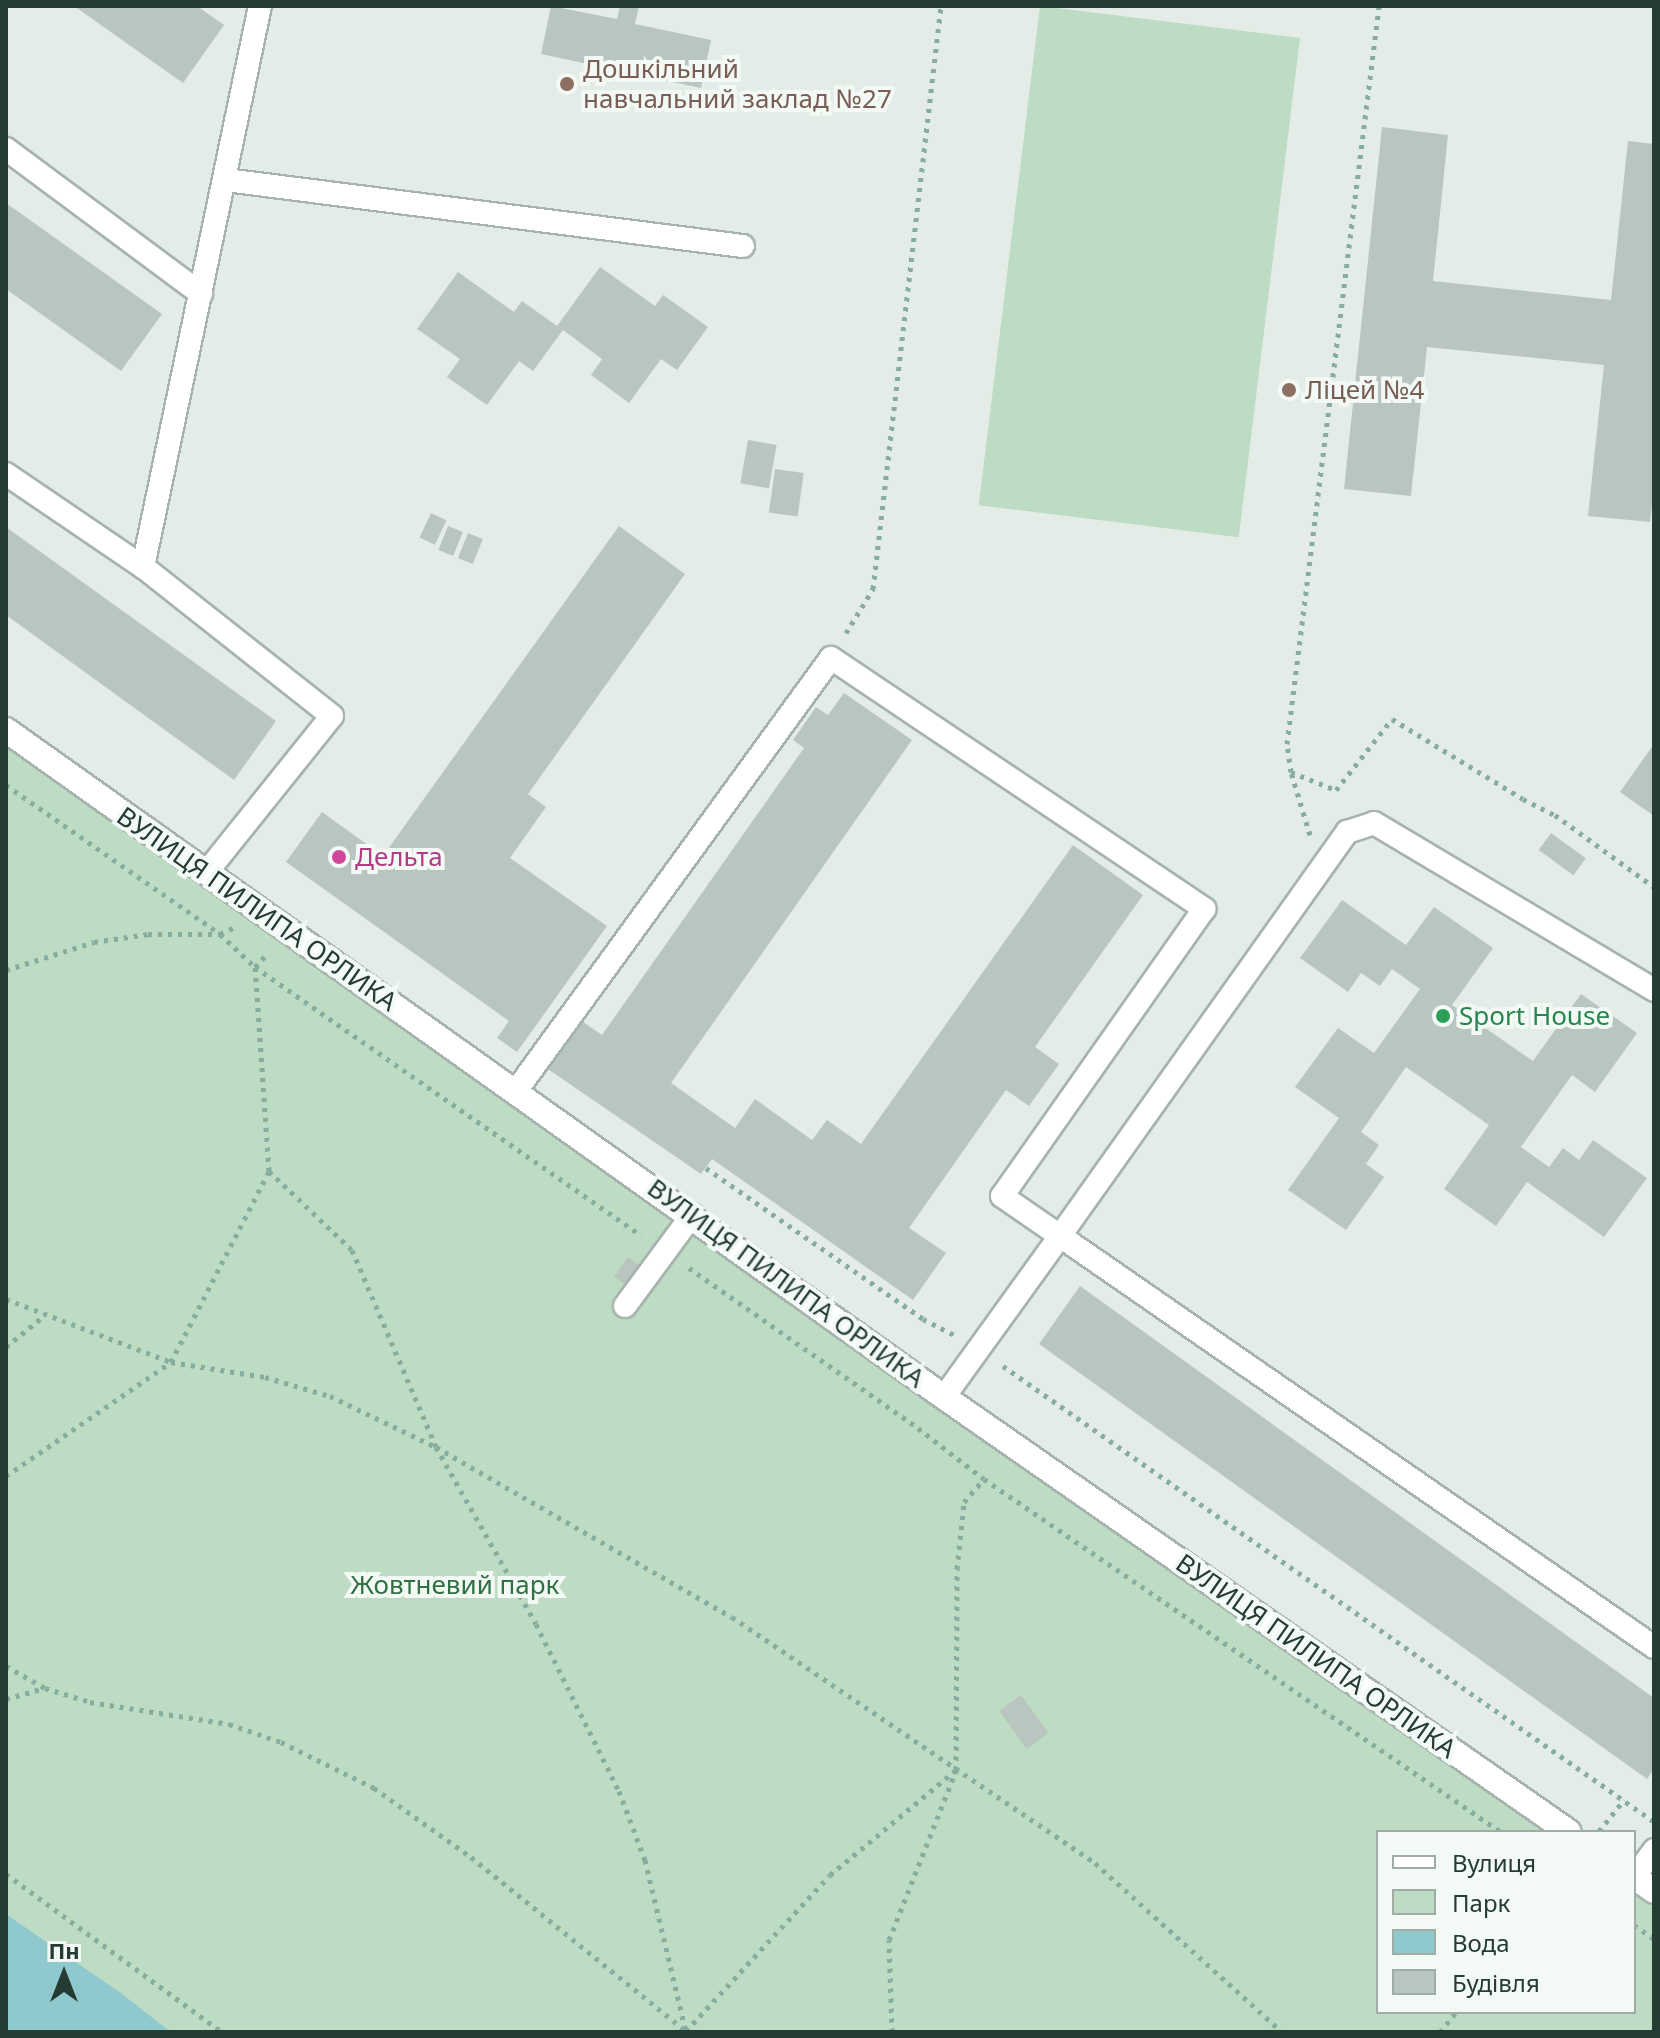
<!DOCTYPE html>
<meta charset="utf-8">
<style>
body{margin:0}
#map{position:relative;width:1660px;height:2038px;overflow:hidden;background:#e3ece7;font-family:"Noto Sans",sans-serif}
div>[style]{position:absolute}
.green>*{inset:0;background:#bedbc3;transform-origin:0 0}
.water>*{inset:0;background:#8fc9cd}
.building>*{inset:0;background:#b9c6c0;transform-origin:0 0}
.path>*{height:5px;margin-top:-2.5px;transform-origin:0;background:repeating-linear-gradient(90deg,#86ad9d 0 4px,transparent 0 10px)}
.roads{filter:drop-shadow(2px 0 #a6b4ad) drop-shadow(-2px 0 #a6b4ad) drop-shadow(0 2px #a6b4ad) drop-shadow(0 -2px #a6b4ad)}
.service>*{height:22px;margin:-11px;padding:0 11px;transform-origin:11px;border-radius:11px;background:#fff}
.minor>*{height:24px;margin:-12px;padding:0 12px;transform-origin:12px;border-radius:12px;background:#fff}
.dots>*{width:22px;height:22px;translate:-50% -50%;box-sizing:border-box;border:4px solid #f3f9f5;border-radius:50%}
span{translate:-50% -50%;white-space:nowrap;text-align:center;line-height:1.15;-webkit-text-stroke:8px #f3f9f5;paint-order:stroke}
.education-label{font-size:26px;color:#785e54}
.left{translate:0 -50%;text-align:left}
.hotel-label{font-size:26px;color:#b23c85}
.street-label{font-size:26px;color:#243c33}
.leisure-label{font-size:26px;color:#27864d}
.park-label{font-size:26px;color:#317043}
.frame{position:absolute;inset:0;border:8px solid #243c33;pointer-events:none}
.legend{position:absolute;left:1376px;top:1830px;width:260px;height:184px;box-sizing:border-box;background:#f3f9f5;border:2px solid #a0ada7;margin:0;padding:10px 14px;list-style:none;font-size:24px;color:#243c33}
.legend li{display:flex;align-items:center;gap:16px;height:40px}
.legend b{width:40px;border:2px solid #a0ada7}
.north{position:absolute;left:24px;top:1934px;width:80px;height:80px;-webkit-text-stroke:6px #f3f9f5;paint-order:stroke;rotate:0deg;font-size:22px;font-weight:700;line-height:32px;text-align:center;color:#243c33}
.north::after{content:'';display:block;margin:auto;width:28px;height:36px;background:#243c33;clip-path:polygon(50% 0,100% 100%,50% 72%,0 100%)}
</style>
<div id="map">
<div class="green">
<i style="left:1040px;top:6px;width:262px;height:503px;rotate:7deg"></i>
<i style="clip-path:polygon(6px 723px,1574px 1832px,1378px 1832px,1378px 2012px,1634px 2012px,1634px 1874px,1654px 1889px,1654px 2032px,171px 2032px,121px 1993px,6px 1914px)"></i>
</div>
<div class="water">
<i style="clip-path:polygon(6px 1914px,121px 1993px,171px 2032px,6px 2032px)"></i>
</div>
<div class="building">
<i style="clip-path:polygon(74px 6px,197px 6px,224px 25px,183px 83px)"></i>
<i style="clip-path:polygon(551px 6px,617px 19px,620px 6px,639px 6px,635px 24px,711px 40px,701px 88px,541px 54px)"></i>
<i style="clip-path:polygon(1382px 127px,1448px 135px,1433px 281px,1611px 300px,1628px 141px,1654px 144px,1654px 487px,1650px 522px,1588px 516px,1604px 365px,1427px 347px,1411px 496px,1344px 489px)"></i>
<i style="clip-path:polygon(6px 203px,162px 314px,121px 371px,6px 289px)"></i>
<i style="clip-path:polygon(600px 267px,655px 306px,663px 295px,708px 327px,677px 370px,661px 359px,629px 403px,591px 375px,602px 359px,563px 330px,533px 371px,519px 361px,487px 405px,447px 377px,460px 359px,417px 329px,458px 272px,514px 312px,522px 301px,557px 326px)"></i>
<i style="left:748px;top:440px;width:29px;height:44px;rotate:10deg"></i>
<i style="left:775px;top:469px;width:29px;height:44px;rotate:8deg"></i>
<i style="left:431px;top:513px;width:17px;height:27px;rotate:25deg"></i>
<i style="left:448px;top:526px;width:16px;height:26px;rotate:22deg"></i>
<i style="clip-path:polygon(619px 526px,685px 574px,528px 794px,546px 807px,510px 858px,607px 926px,517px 1052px,497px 1038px,509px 1021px,286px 862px,322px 812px,383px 856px)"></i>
<i style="clip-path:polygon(6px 527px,276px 721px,234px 780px,6px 615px)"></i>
<i style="left:468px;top:533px;width:16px;height:27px;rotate:22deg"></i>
<i style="clip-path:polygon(844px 693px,912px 740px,671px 1083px,735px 1128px,755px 1099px,812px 1140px,827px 1120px,861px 1144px,1073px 845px,1143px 895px,1035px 1047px,1059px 1064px,1029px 1106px,1006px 1090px,909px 1228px,946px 1253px,913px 1300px,712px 1159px,701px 1174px,542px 1065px,576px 1017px,602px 1035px,804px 748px,793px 740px,816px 707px,828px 715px)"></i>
<i style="clip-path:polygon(1654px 744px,1654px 816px,1620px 792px)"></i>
<i style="left:1551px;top:833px;width:43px;height:21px;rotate:36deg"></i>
<i style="clip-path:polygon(1342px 900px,1406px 945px,1434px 907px,1493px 948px,1452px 1005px,1533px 1061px,1581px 994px,1637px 1033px,1595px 1092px,1572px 1075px,1521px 1147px,1549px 1167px,1563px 1148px,1579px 1160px,1593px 1140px,1647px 1178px,1604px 1237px,1527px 1182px,1496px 1226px,1444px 1189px,1489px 1125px,1406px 1067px,1361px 1132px,1379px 1145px,1366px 1164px,1384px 1177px,1346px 1230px,1288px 1190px,1339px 1118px,1295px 1087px,1338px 1028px,1374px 1053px,1420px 989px,1392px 969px,1380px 986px,1361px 973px,1348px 992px,1300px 958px)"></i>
<i style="left:628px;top:1257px;width:19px;height:24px;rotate:36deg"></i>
<i style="clip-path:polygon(1080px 1286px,1654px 1698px,1654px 1769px,1647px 1779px,1039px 1344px)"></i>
<i style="left:1021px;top:1695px;width:47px;height:27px;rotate:54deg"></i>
</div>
<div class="path">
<i style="left:846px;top:633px;width:52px;rotate:-58.5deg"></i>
<i style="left:873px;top:589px;width:587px;rotate:-83.35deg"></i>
<i style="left:1291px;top:772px;width:48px;rotate:21.8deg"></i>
<i style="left:1336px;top:790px;width:90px;rotate:-51.7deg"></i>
<i style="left:1392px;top:719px;width:153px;rotate:31.4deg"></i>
<i style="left:1523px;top:799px;width:36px;rotate:27deg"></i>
<i style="left:1555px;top:815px;width:122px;rotate:36deg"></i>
<i style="left:6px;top:785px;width:261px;rotate:34.8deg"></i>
<i style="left:220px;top:934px;width:48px;rotate:43.3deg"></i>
<i style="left:255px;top:967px;width:470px;rotate:34.8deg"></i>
<i style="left:1310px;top:835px;width:66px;rotate:-106.8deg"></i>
<i style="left:1291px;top:772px;width:28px;rotate:-98deg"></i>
<i style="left:1287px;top:744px;width:744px;rotate:-82.89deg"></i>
<i style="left:6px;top:970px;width:92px;rotate:-17.7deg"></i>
<i style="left:94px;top:942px;width:55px;rotate:-8.4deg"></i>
<i style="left:148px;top:934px;width:72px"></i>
<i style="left:220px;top:934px;width:17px;rotate:-25deg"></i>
<i style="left:706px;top:1168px;width:264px;rotate:34.8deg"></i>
<i style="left:923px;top:1319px;width:35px;rotate:27deg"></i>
<i style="left:269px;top:1171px;width:115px;rotate:43.6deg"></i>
<i style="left:352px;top:1250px;width:214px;rotate:66.9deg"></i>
<i style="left:436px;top:1447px;width:203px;rotate:60.5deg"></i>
<i style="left:536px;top:1624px;width:186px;rotate:63.6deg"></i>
<i style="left:619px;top:1791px;width:74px;rotate:69.4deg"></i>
<i style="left:645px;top:1860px;width:177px;rotate:76.6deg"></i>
<i style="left:689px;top:1268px;width:279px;rotate:34.9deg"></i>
<i style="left:918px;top:1428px;width:83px;rotate:37.7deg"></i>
<i style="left:984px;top:1479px;width:626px;rotate:34.32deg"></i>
<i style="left:6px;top:1299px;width:177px;rotate:20.9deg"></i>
<i style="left:171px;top:1362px;width:95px;rotate:9.1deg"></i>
<i style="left:265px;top:1377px;width:68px;rotate:16.3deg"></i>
<i style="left:330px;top:1396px;width:118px;rotate:25.7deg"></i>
<i style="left:436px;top:1447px;width:341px;rotate:29.9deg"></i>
<i style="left:732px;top:1617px;width:439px;rotate:34.1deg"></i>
<i style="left:1095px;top:1863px;width:252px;rotate:42.1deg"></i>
<i style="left:6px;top:1347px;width:50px;rotate:-39.4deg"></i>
<i style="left:1003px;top:1366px;width:793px;rotate:34.99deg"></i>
<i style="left:6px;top:1476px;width:201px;rotate:-34.6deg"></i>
<i style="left:171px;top:1362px;width:215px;rotate:-62.8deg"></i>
<i style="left:269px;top:1171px;width:204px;rotate:-93.9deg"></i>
<i style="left:255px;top:967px;width:19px;rotate:-47deg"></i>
<i style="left:6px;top:1666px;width:45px;rotate:29.4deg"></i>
<i style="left:45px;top:1688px;width:47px;rotate:17.3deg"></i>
<i style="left:90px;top:1702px;width:141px;rotate:9deg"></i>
<i style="left:229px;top:1724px;width:55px;rotate:19.1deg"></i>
<i style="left:281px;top:1742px;width:104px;rotate:26.3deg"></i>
<i style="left:374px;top:1788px;width:119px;rotate:35.4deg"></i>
<i style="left:471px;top:1857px;width:277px;rotate:39deg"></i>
<i style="left:6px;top:1699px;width:40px;rotate:-16deg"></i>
<i style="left:1599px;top:1831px;width:40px;rotate:-51deg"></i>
<i style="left:6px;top:1874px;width:268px;rotate:36.2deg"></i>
<i style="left:1634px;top:1925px;width:24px;rotate:35deg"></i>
<i style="left:686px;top:2031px;width:212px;rotate:-47.3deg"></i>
<i style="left:830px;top:1875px;width:164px;rotate:-39.8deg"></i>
<i style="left:956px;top:1770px;width:201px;rotate:-89.7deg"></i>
<i style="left:957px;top:1569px;width:67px;rotate:-84deg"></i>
<i style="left:964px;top:1502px;width:30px;rotate:-49deg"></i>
<i style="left:892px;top:2032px;width:92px;rotate:-91.9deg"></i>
<i style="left:889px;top:1940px;width:182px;rotate:-68.4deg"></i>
<i style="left:1440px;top:2032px;width:26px;rotate:-51deg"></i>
</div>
<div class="roads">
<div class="service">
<i style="left:6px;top:149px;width:243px;rotate:36.6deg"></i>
<i style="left:226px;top:180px;width:521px;rotate:7.28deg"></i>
<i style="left:6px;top:474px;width:166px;rotate:34.2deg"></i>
<i style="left:206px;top:873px;width:201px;rotate:-51.3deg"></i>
<i style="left:332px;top:716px;width:241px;rotate:-141.7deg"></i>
<i style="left:143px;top:567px;width:573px;rotate:-78.22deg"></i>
<i style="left:516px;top:1091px;width:535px;rotate:-53.96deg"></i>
<i style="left:831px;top:658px;width:450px;rotate:33.9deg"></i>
<i style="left:1204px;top:909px;width:351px;rotate:125.1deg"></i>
<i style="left:1002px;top:1196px;width:70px;rotate:34.6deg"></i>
<i style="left:1060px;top:1236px;width:496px;rotate:-54.6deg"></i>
<i style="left:1347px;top:832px;width:28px;rotate:-18deg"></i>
<i style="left:1374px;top:823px;width:326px;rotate:30.8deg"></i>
<i style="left:625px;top:1306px;width:113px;rotate:-53.6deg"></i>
<i style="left:944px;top:1397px;width:198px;rotate:-54.2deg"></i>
<i style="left:1060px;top:1236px;width:722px;rotate:34.68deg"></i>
<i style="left:1634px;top:1877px;width:34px;rotate:-53deg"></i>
</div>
<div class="minor">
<i style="left:6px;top:730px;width:1151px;rotate:35.42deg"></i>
<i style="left:944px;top:1397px;width:761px;rotate:34.84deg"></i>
<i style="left:1634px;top:1877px;width:24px;rotate:35deg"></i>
</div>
</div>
<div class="dots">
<i style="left:567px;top:84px;background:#8d6e63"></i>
<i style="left:1289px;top:390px;background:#8d6e63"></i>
<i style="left:339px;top:857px;background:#d1479c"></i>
<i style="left:1443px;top:1016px;background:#2e9e5b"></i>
</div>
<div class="education-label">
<span class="left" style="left:583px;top:84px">Дошкільний<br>навчальний заклад №27</span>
<span class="left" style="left:1305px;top:390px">Ліцей №4</span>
</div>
<div class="hotel-label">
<span class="left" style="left:355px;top:857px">Дельта</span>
</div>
<div class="street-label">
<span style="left:257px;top:909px;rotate:35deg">ВУЛИЦЯ ПИЛИПА ОРЛИКА</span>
<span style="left:786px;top:1283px;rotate:36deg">ВУЛИЦЯ ПИЛИПА ОРЛИКА</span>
<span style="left:1316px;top:1656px;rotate:35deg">ВУЛИЦЯ ПИЛИПА ОРЛИКА</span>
</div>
<div class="leisure-label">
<span class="left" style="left:1459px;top:1016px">Sport House</span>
</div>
<div class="park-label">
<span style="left:455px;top:1585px">Жовтневий парк</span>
</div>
<div class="frame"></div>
<ul class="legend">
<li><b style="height:10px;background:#fff"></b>Вулиця</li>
<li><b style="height:22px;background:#bedbc3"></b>Парк</li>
<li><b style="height:22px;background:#8fc9cd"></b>Вода</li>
<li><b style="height:22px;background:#b9c6c0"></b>Будівля</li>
</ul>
<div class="north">Пн</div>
</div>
